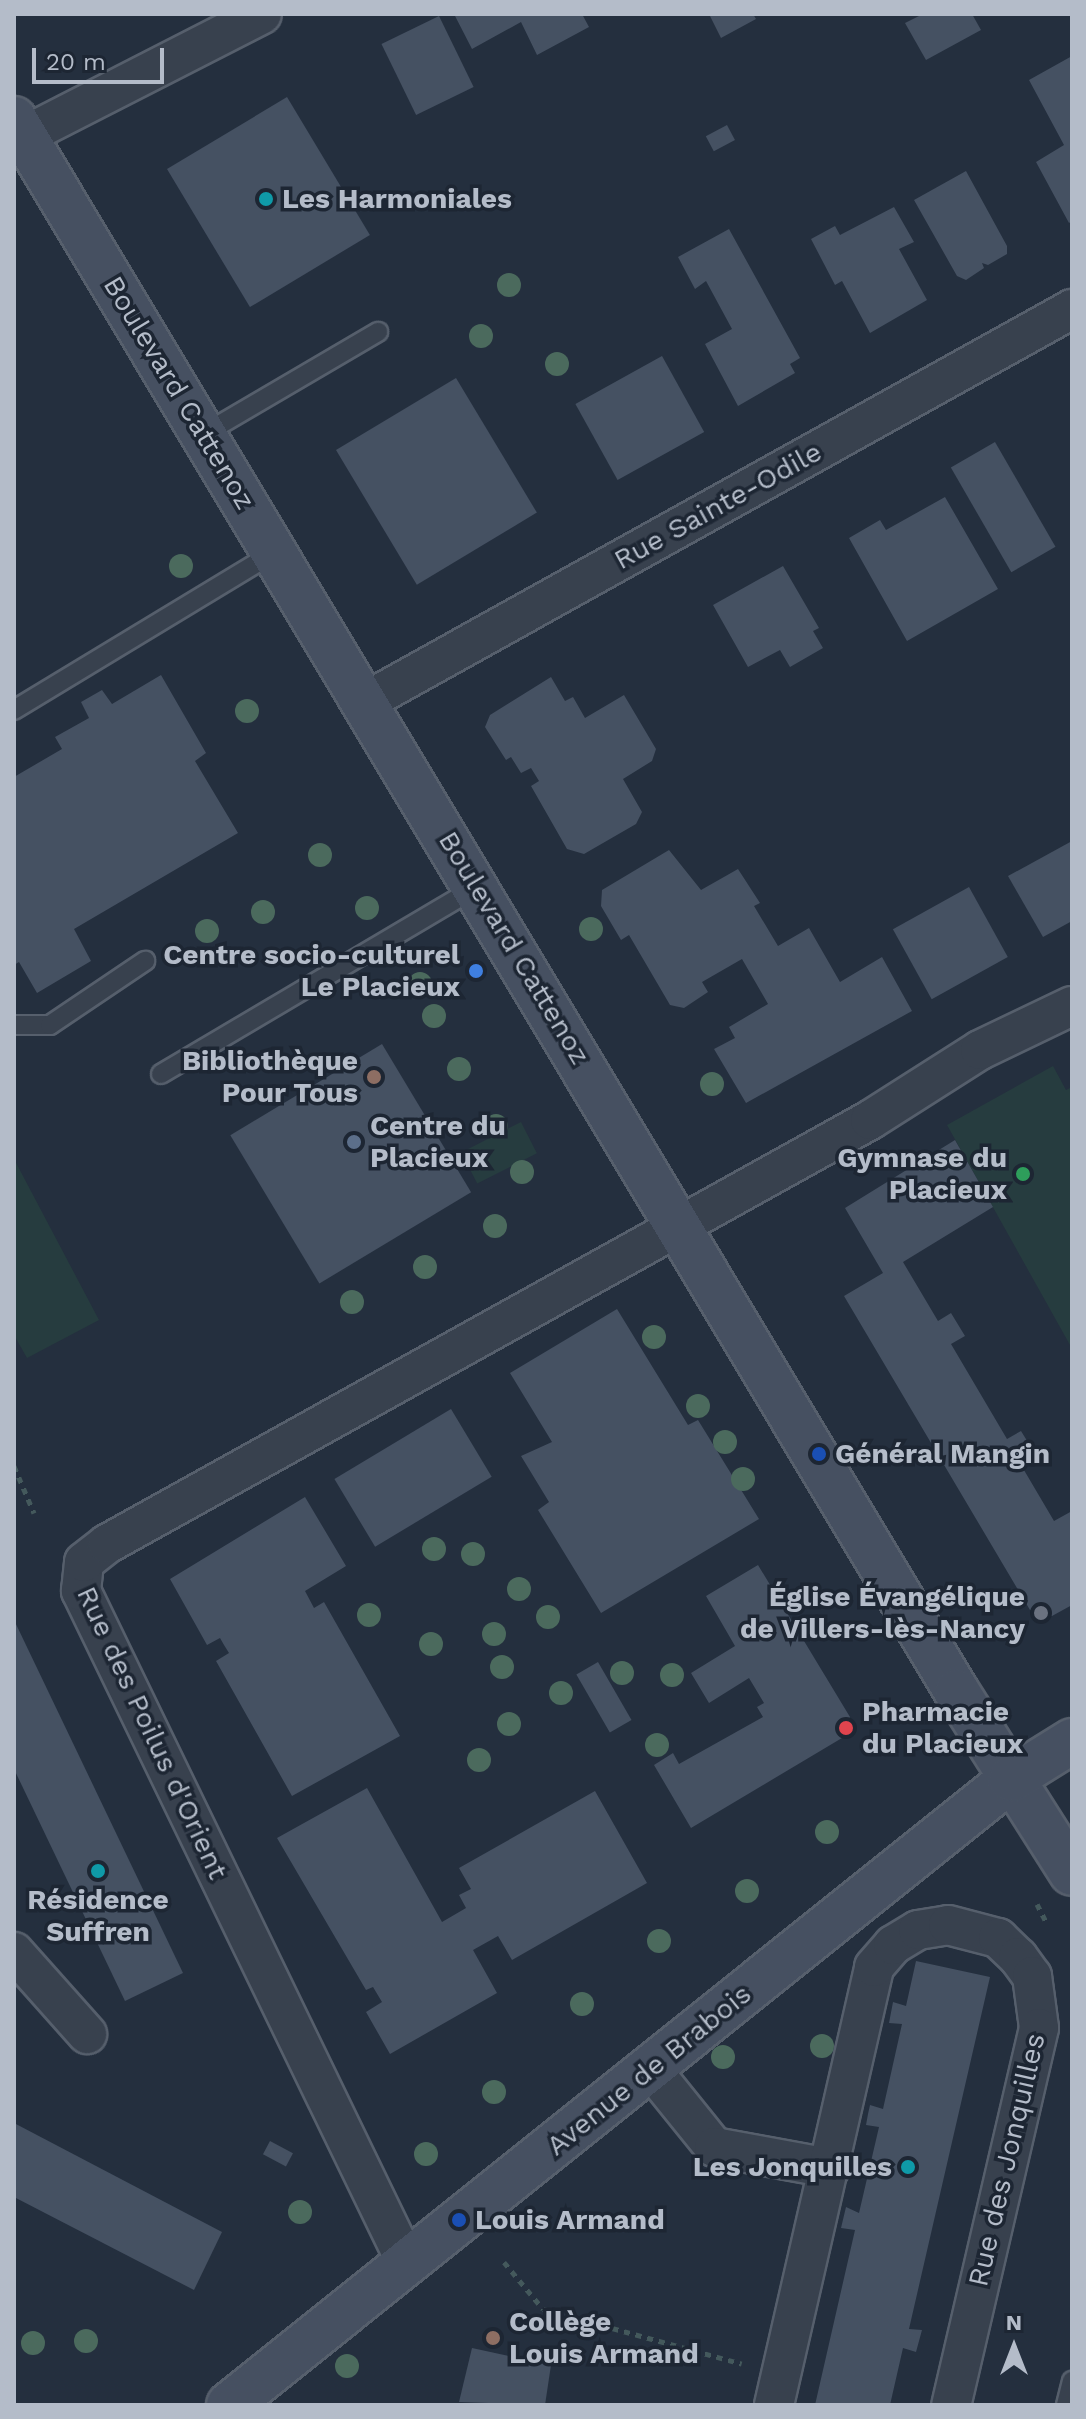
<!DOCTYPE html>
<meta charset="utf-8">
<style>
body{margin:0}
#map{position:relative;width:1086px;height:2419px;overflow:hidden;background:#242f3e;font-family:"Work Sans",sans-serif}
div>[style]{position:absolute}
.green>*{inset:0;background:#263c3f;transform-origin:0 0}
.building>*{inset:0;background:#455162;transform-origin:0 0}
.path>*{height:5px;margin-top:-2.5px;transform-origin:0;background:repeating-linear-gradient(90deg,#44595c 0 6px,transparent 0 12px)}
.roads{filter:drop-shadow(2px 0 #565f6c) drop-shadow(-2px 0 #565f6c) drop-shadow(0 2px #565f6c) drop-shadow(0 -2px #565f6c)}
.lane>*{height:18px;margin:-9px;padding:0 9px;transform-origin:9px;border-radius:9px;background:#38414e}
.street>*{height:38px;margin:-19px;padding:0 19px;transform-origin:19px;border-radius:19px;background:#38414e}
.secondary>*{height:44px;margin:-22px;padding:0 22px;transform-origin:22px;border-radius:22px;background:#465061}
.trees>*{width:24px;height:24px;margin:-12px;border-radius:50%;background:#4b6a5d}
.dots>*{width:22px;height:22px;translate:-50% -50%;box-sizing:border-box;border:4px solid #1d2633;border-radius:50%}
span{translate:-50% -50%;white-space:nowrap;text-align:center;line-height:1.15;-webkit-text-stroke:7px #1d2633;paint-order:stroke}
.poi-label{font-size:28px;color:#b4bcc9;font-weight:700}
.left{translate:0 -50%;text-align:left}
.right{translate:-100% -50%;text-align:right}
.street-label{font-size:28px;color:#b4bcc9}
.frame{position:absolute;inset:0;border:16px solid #b4bcc9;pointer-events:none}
.north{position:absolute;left:974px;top:2307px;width:80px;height:80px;-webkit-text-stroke:6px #1d2633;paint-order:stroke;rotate:0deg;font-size:22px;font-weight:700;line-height:32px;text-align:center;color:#b4bcc9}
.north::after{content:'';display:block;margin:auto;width:28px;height:36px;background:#b4bcc9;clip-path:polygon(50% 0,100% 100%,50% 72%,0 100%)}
.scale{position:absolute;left:32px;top:48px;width:132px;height:36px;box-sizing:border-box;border:4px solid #b4bcc9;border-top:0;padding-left:10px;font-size:24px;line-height:28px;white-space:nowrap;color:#b4bcc9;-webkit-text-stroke:6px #1d2633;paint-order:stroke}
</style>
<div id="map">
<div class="green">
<i style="clip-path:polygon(1053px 1066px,1066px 1090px,1072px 1087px,1070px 1345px,947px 1125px)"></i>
<i style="left:521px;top:1122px;width:35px;height:67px;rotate:63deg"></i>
<i style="clip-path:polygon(14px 1159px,99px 1320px,27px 1358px,14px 1335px)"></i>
</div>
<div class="building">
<i style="clip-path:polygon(454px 14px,582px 14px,589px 27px,537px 55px,521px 22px,472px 49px)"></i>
<i style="clip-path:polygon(709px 14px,753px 14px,756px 19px,721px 38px)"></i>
<i style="clip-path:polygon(923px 14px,972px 14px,981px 30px,926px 60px,905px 23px)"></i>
<i style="left:439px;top:16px;width:79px;height:64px;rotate:64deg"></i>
<i style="clip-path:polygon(1072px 56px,1072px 221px,1069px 223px,1036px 162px,1064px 145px,1029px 80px)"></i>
<i style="left:287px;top:97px;width:161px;height:140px;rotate:59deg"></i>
<i style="left:727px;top:125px;width:17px;height:24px;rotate:62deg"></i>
<i style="clip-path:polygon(966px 171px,1007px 246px,1007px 254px,988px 265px,982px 263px,984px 268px,966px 280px,957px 276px,914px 200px)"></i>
<i style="clip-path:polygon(894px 207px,914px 242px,899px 249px,927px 300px,870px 333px,842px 281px,835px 285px,811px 239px,835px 226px,840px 235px)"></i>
<i style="clip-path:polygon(729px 229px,800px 358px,790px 364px,795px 373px,738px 406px,705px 344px,732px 329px,706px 281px,695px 289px,678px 257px)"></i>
<i style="left:662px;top:356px;width:87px;height:99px;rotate:61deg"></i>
<i style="left:456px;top:378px;width:157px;height:140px;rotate:59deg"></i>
<i style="left:995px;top:442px;width:121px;height:51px;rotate:60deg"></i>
<i style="clip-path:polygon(945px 497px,998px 589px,907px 641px,849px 538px,880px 520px,886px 530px)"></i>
<i style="clip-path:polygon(783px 566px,819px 628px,813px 631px,823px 648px,790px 667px,780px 650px,748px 667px,713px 605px)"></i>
<i style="clip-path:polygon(161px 675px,206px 753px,195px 761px,238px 833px,74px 929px,91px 961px,37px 993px,19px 962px,14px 965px,14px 777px,62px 749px,55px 737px,89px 718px,81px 702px,102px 690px,112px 704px)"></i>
<i style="clip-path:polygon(551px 677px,565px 701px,573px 697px,585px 718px,624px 695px,656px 749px,652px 761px,623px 779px,642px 812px,636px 824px,584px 854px,567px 849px,531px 786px,539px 781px,531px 768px,521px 773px,511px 757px,506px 760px,485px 727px,490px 715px)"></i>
<i style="clip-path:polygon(1072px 841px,1072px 921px,1043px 937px,1008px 876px)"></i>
<i style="clip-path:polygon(669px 850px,701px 890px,738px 869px,760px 903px,754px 906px,778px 946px,809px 928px,840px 982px,882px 957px,912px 1011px,746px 1103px,714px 1049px,735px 1038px,729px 1027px,768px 1004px,742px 959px,702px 982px,708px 992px,684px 1008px,670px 1005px,629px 935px,621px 940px,601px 906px,602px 890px)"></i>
<i style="left:969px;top:887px;width:80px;height:87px;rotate:61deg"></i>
<i style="left:382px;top:1044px;width:173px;height:177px;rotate:59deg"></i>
<i style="clip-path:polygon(955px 1140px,993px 1207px,903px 1262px,938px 1321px,951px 1313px,965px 1336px,951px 1344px,1007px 1439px,1021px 1431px,1037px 1457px,1021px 1465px,1054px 1521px,1072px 1511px,1072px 1605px,1052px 1616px,1030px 1610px,844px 1296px,883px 1273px,845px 1208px)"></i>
<i style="clip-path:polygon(617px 1309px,688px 1425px,698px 1420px,759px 1519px,601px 1613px,538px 1510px,549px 1502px,521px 1456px,552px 1442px,510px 1373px)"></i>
<i style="left:451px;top:1409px;width:79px;height:136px;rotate:59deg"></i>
<i style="clip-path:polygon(305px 1497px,346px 1566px,305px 1591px,314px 1608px,324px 1602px,400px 1736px,292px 1796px,216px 1661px,229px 1653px,224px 1645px,220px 1638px,207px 1645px,170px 1579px)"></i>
<i style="clip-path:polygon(758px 1565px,850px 1717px,842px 1738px,691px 1828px,654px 1765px,673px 1753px,679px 1764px,763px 1717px,757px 1707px,764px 1703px,749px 1678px,709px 1703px,691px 1673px,735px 1646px,706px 1596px)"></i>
<i style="clip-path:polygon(14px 1620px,183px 1973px,125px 2001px,14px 1769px)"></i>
<i style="left:598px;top:1662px;width:67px;height:25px;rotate:60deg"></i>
<i style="clip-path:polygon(367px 1788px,442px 1922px,466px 1908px,459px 1895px,471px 1889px,459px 1868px,595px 1791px,647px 1883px,512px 1960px,498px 1936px,473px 1950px,497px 1993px,390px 2054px,366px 2012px,382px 2002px,373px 1987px,366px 1990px,277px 1838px)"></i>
<i style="clip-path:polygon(916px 1961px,990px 1977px,909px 2329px,922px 2330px,916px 2352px,903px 2348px,890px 2405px,815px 2405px,855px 2230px,841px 2228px,846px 2207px,859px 2213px,879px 2127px,866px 2125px,868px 2114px,870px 2105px,883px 2109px,902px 2024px,889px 2023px,893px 2002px,906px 2006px)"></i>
<i style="clip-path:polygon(14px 2123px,222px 2232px,194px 2290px,14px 2197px)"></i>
<i style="left:270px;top:2141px;width:26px;height:15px;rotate:28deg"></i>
<i style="clip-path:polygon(472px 2348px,551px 2365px,545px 2405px,459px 2402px)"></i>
</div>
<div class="path">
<i style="left:14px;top:1466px;width:51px;rotate:66.9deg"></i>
<i style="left:1037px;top:1904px;width:22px;rotate:63deg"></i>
<i style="left:504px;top:2262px;width:61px;rotate:50.3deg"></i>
<i style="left:543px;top:2309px;width:206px;rotate:15.4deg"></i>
</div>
<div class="roads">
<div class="lane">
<i style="left:204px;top:434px;width:202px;rotate:-30.4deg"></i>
<i style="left:14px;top:710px;width:305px;rotate:-31.2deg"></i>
<i style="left:14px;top:1025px;width:36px"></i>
<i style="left:50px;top:1025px;width:115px;rotate:-34deg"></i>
<i style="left:161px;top:1074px;width:365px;rotate:-30.6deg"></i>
<i style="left:1066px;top:2405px;width:25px;rotate:-76deg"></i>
</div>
<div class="street">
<i style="left:24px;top:136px;width:267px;rotate:-27.1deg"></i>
<i style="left:365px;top:702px;width:809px;rotate:-29.07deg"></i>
<i style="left:14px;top:1952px;width:110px;rotate:48.3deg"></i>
<i style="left:651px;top:2069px;width:100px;rotate:51.1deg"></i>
<i style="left:714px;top:2147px;width:118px;rotate:10.3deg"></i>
<i style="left:406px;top:2262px;width:746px;rotate:-115.84deg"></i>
<i style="left:81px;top:1591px;width:29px;rotate:-84deg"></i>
<i style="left:84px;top:1562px;width:29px;rotate:-38deg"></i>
<i style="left:107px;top:1544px;width:873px;rotate:-29.06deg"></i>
<i style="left:870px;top:1120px;width:130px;rotate:-32.5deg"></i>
<i style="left:980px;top:1050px;width:102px;rotate:-25.6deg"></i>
<i style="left:774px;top:2405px;width:449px;rotate:-77.1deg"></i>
<i style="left:874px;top:1967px;width:29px;rotate:-49deg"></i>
<i style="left:893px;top:1945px;width:29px;rotate:-31deg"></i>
<i style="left:918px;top:1930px;width:30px;rotate:-9deg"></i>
<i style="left:948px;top:1925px;width:52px;rotate:14.6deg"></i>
<i style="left:998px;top:1938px;width:28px;rotate:44deg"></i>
<i style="left:1018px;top:1957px;width:24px;rotate:54deg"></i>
<i style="left:1032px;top:1976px;width:52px;rotate:82.3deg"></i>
<i style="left:1039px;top:2028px;width:387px;rotate:103.1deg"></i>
</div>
<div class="secondary">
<i style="left:14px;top:119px;width:1834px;rotate:59.06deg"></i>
<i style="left:957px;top:1692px;width:214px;rotate:57.6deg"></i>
<i style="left:229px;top:2405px;width:1002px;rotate:-38.68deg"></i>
<i style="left:1011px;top:1779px;width:72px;rotate:-31.9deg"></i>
</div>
</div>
<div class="trees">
<i style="left:509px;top:285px"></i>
<i style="left:481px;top:336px"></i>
<i style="left:557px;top:364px"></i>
<i style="left:181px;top:566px"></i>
<i style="left:247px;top:711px"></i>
<i style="left:320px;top:855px"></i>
<i style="left:367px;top:908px"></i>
<i style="left:263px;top:912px"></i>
<i style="left:591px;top:929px"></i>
<i style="left:207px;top:931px"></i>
<i style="left:420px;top:984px"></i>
<i style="left:434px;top:1016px"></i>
<i style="left:459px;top:1069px"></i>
<i style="left:712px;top:1084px"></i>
<i style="left:496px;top:1126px"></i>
<i style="left:522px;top:1172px"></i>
<i style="left:495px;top:1226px"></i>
<i style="left:425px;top:1267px"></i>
<i style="left:352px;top:1302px"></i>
<i style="left:654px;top:1337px"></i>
<i style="left:698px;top:1406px"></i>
<i style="left:725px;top:1442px"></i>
<i style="left:743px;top:1479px"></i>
<i style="left:434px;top:1549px"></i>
<i style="left:473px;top:1554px"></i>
<i style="left:519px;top:1589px"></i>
<i style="left:369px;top:1615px"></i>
<i style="left:548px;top:1617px"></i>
<i style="left:494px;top:1634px"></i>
<i style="left:431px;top:1644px"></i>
<i style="left:502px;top:1667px"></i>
<i style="left:622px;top:1673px"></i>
<i style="left:672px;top:1675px"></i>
<i style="left:561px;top:1693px"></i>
<i style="left:509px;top:1724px"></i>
<i style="left:657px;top:1745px"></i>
<i style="left:479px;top:1760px"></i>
<i style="left:827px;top:1832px"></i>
<i style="left:747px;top:1891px"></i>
<i style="left:659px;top:1941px"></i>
<i style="left:582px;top:2004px"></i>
<i style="left:822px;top:2046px"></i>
<i style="left:723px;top:2057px"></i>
<i style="left:494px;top:2092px"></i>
<i style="left:426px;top:2154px"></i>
<i style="left:300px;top:2212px"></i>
<i style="left:86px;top:2341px"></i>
<i style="left:33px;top:2343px"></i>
<i style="left:347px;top:2366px"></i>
</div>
<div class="dots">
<i style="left:266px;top:199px;background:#0f9aa8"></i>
<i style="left:476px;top:971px;background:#3f7fe0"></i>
<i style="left:374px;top:1077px;background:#8d6e63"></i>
<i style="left:354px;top:1142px;background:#5c6f8a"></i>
<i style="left:1023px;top:1174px;background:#2e9e5b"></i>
<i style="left:819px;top:1454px;background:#1a4fb4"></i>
<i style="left:1041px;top:1613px;background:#6b7280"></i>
<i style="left:846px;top:1728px;background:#e0444e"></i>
<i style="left:98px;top:1871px;background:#0f9aa8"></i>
<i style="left:908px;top:2167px;background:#0f9aa8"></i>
<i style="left:459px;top:2220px;background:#1a4fb4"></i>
<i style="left:493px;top:2338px;background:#8d6e63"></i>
</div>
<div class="poi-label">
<span class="left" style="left:282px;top:199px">Les Harmoniales</span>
<span class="right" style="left:460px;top:971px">Centre socio-culturel<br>Le Placieux</span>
<span class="right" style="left:358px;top:1077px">Bibliothèque<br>Pour Tous</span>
<span class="left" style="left:370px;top:1142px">Centre du<br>Placieux</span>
<span class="right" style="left:1007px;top:1174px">Gymnase du<br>Placieux</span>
<span class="left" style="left:835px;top:1454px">Général Mangin</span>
<span class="right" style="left:1025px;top:1613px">Église Évangélique<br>de Villers-lès-Nancy</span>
<span class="left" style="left:862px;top:1728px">Pharmacie<br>du Placieux</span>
<span style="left:98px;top:1916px">Résidence<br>Suffren</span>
<span class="right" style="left:892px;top:2167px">Les Jonquilles</span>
<span class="left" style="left:475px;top:2220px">Louis Armand</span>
<span class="left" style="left:509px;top:2338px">Collège<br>Louis Armand</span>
</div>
<div class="street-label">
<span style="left:179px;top:393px;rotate:59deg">Boulevard Cattenoz</span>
<span style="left:718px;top:506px;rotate:-29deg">Rue Sainte-Odile</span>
<span style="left:514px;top:948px;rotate:59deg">Boulevard Cattenoz</span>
<span style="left:152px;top:1733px;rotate:65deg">Rue des Poilus d'Orient</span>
<span style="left:649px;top:2070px;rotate:-39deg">Avenue de Brabois</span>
<span style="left:1007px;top:2160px;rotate:-77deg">Rue des Jonquilles</span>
</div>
<div class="frame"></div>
<div class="north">N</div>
<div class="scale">20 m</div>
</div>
